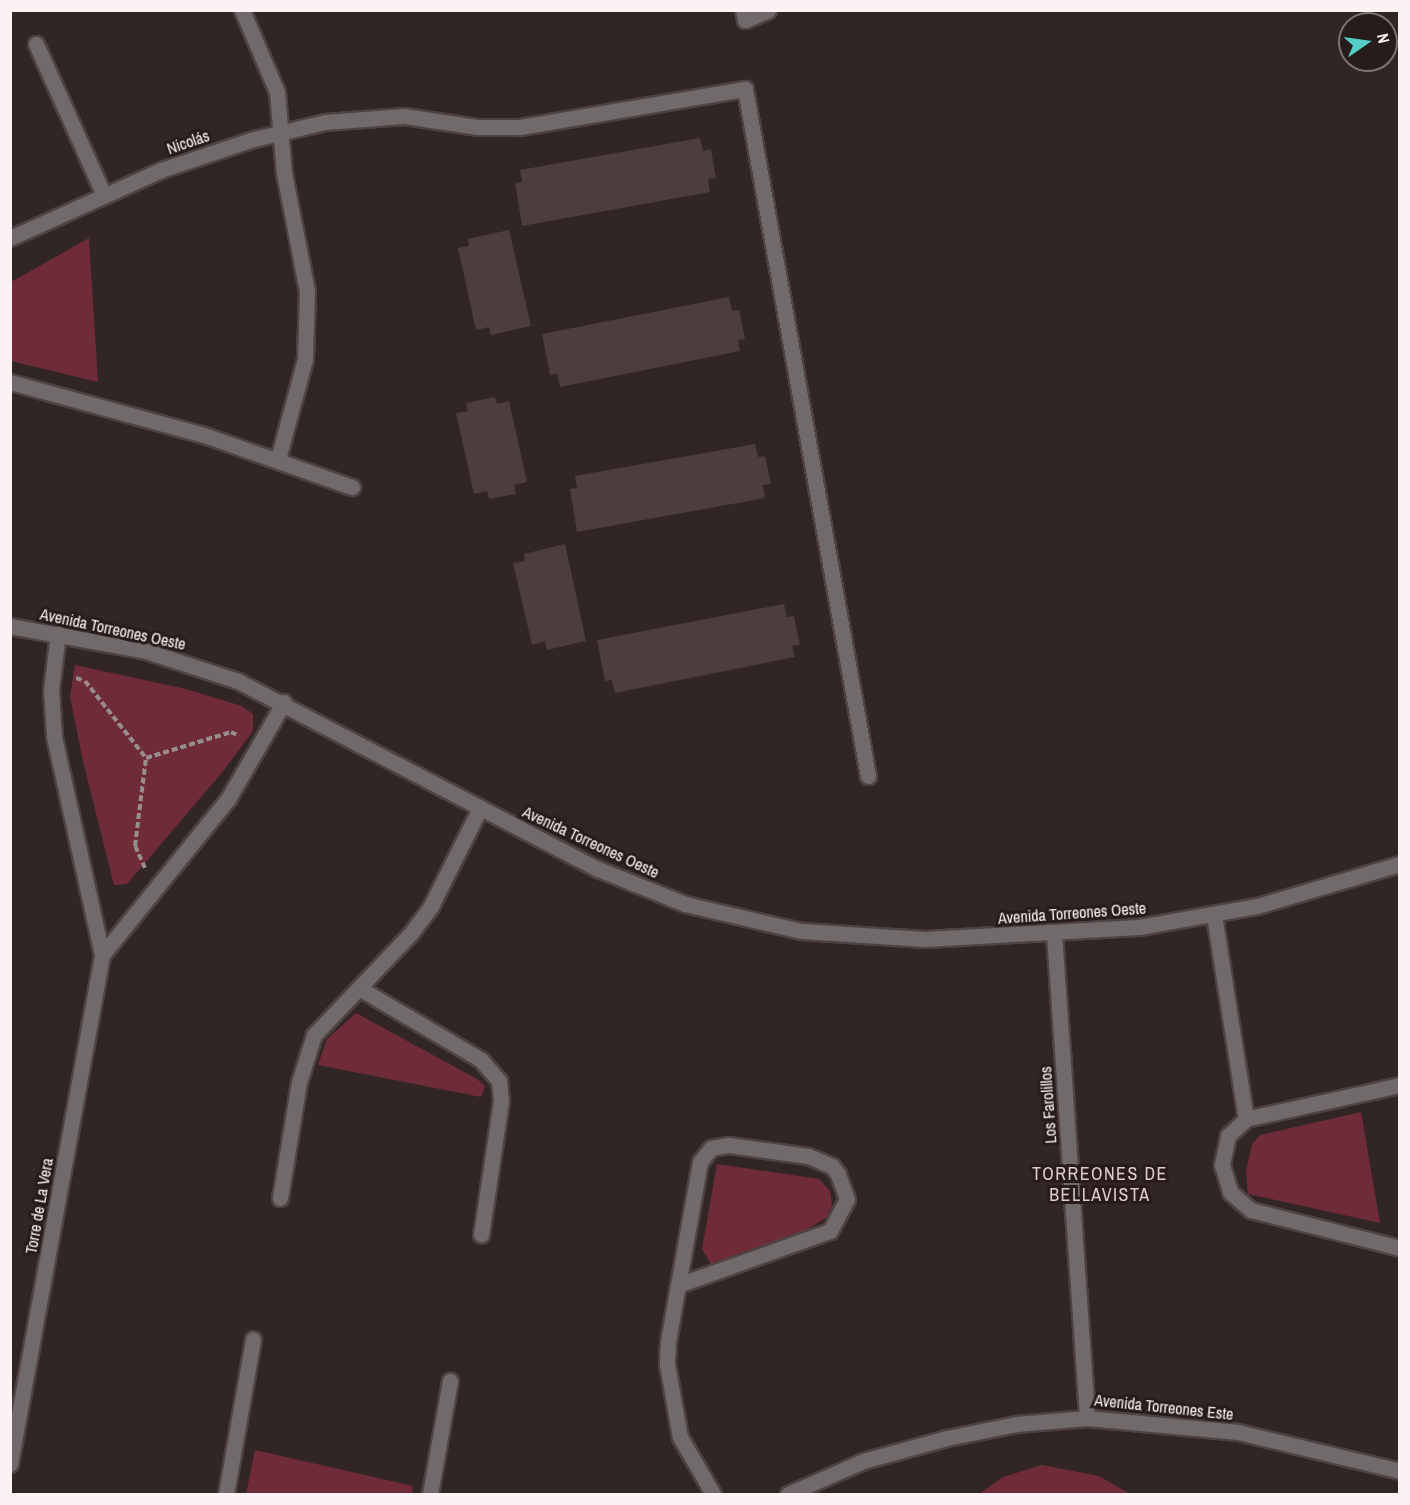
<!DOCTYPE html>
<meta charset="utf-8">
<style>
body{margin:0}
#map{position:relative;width:1410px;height:1505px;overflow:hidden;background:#322526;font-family:"Archivo Narrow",sans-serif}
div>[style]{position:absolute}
.green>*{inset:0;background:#6f2c38}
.building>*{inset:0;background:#4c3e3f}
.path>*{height:4px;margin-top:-2px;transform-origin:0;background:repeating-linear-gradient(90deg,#988d8e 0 6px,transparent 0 9px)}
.roads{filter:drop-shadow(2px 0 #4e4243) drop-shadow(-2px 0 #4e4243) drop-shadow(0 2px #4e4243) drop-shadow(0 -2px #4e4243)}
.minor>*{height:15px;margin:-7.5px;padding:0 7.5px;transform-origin:7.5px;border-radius:7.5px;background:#716a6b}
span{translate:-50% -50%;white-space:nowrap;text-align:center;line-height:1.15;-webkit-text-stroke:6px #281b1c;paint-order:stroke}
.street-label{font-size:16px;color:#fcf2f3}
.neighbourhood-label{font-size:18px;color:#deccce;letter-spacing:1.5px}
.frame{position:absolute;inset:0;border:12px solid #fcf2f3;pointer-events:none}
.north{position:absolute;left:1338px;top:12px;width:60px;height:60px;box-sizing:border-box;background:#281b1c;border:2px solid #7d7172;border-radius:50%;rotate:77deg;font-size:16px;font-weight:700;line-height:24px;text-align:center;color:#fcf2f3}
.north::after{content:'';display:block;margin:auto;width:21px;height:27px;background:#54cdc8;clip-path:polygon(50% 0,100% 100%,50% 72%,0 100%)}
</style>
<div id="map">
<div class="green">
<i style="clip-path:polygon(89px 238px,98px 382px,11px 361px,11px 282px)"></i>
<i style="clip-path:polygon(75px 665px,186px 689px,242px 706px,253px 714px,253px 731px,224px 770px,127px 884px,114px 885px,83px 761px,70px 697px)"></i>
<i style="clip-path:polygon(356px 1013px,477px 1079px,485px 1086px,481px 1097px,318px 1065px,327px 1039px)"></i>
<i style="clip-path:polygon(1361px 1112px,1380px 1223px,1248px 1194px,1246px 1172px,1252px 1144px,1260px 1135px)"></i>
<i style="clip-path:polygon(717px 1164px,819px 1179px,830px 1191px,832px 1205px,827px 1217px,805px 1231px,711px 1264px,702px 1249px)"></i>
<i style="clip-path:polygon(255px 1450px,413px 1486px,412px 1494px,246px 1494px)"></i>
<i style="clip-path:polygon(1042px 1465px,1099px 1476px,1130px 1494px,979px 1494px,1003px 1477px)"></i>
</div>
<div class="building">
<i style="clip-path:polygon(700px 138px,703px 151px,711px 149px,716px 178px,708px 179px,710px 192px,522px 226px,515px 183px,522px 182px,520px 170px)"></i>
<i style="clip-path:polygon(509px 230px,531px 326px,491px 335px,489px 327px,476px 330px,458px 248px,469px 246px,468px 239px)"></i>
<i style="clip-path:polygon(729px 297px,732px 311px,739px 310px,745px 339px,738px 340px,740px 351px,560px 387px,557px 374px,550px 375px,542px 334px)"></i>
<i style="clip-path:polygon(495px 397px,497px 404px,509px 401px,527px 482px,514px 485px,516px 494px,489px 499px,487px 491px,474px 494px,456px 413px,468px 411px,466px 403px)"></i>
<i style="clip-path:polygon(755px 444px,758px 457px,765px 456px,771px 484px,763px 485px,765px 498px,577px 532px,570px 489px,577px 488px,575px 476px)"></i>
<i style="clip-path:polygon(565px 544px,586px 641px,547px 650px,545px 641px,532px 645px,513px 563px,525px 561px,524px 554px)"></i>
<i style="clip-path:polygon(784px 604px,787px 617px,794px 616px,800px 645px,792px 646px,795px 657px,615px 693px,612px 680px,605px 681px,597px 640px)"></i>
</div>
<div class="path">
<i style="left:76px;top:678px;width:9px;rotate:18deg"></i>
<i style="left:85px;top:681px;width:98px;rotate:51.6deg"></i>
<i style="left:146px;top:758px;width:89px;rotate:-17deg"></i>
<i style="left:231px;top:732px;width:9px;rotate:27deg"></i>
<i style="left:145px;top:868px;width:24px;rotate:-114deg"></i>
<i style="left:135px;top:846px;width:89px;rotate:-82.9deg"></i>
</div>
<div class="roads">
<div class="minor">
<i style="left:242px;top:10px;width:89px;rotate:66.9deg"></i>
<i style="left:277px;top:92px;width:81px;rotate:85.1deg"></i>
<i style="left:284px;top:173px;width:120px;rotate:79deg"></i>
<i style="left:307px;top:291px;width:68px;rotate:91.7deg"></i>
<i style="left:305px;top:359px;width:104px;rotate:105.1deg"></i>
<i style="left:743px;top:10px;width:10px;rotate:79deg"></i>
<i style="left:745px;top:20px;width:25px;rotate:-23deg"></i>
<i style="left:36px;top:44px;width:163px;rotate:65.8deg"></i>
<i style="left:10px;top:238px;width:166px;rotate:-24.2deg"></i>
<i style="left:161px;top:170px;width:94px;rotate:-18.6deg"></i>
<i style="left:250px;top:140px;width:77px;rotate:-13.5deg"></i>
<i style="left:325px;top:122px;width:79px;rotate:-4.3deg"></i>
<i style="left:404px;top:116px;width:75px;rotate:8.5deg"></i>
<i style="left:478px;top:127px;width:42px"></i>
<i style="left:520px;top:127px;width:228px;rotate:-9.6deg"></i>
<i style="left:745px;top:89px;width:698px;rotate:79.85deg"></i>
<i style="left:10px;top:382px;width:201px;rotate:15.3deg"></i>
<i style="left:204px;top:435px;width:157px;rotate:19.4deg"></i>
<i style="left:10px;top:626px;width:138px;rotate:10.4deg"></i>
<i style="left:146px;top:651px;width:97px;rotate:18.1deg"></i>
<i style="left:238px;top:681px;width:406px;rotate:27.6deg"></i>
<i style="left:598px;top:869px;width:94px;rotate:21.9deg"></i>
<i style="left:685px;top:904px;width:119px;rotate:13.1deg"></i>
<i style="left:801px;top:931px;width:124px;rotate:3.7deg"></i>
<i style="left:925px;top:939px;width:214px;rotate:-3.2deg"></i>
<i style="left:1139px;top:927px;width:120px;rotate:-10.1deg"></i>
<i style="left:1257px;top:906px;width:149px;rotate:-16.4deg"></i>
<i style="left:1214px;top:915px;width:206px;rotate:81.1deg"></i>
<i style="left:1054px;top:933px;width:486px;rotate:86.1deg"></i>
<i style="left:102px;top:955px;width:201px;rotate:-51.1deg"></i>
<i style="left:228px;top:799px;width:112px;rotate:-60deg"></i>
<i style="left:359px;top:988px;width:142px;rotate:30.5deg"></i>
<i style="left:481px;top:1060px;width:28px;rotate:49deg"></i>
<i style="left:499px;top:1081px;width:20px;rotate:84deg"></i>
<i style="left:501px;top:1101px;width:135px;rotate:98.5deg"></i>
<i style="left:1400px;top:1085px;width:158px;rotate:167.6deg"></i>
<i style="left:1246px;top:1119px;width:25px;rotate:137deg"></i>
<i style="left:1228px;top:1136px;width:30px;rotate:102deg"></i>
<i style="left:1222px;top:1165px;width:28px;rotate:73deg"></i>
<i style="left:1230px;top:1192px;width:28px;rotate:41deg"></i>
<i style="left:1251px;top:1210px;width:154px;rotate:14.3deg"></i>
<i style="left:280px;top:1198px;width:118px;rotate:-80.7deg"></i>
<i style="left:299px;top:1082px;width:49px;rotate:-72.3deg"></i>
<i style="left:314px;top:1035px;width:141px;rotate:-46.4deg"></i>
<i style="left:411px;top:933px;width:34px;rotate:-53deg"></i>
<i style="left:431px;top:906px;width:110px;rotate:-63.4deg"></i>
<i style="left:678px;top:1285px;width:161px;rotate:-19.6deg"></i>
<i style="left:830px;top:1231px;width:36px;rotate:-62deg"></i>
<i style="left:847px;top:1199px;width:27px;rotate:-110deg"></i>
<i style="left:838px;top:1174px;width:10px;rotate:-127deg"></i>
<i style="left:832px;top:1166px;width:26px;rotate:-157deg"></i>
<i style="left:808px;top:1156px;width:80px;rotate:-172.1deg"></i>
<i style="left:729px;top:1145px;width:18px;rotate:171deg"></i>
<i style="left:711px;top:1148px;width:18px;rotate:128deg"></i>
<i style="left:700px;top:1162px;width:125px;rotate:100.1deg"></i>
<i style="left:678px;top:1285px;width:58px;rotate:100deg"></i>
<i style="left:668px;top:1342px;width:22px;rotate:93deg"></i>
<i style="left:667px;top:1364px;width:74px;rotate:79.9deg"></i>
<i style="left:680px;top:1437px;width:66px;rotate:59.9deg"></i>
<i style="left:10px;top:1464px;width:517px;rotate:-79.75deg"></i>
<i style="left:102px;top:955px;width:224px;rotate:-102.4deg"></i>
<i style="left:54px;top:736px;width:46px;rotate:-93.7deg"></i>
<i style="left:51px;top:690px;width:57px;rotate:-83deg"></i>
<i style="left:226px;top:1494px;width:157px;rotate:-80.1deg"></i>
<i style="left:430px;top:1494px;width:115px;rotate:-80deg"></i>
<i style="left:788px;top:1494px;width:82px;rotate:-23.7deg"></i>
<i style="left:863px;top:1461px;width:87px;rotate:-15.3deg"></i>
<i style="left:947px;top:1438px;width:70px;rotate:-11.5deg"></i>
<i style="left:1016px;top:1424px;width:71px;rotate:-4.8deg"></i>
<i style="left:1087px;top:1418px;width:152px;rotate:5.3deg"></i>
<i style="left:1238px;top:1432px;width:167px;rotate:13.5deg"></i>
</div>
</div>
<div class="street-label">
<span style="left:188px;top:142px;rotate:-19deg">Nicolás</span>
<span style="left:113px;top:629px;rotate:12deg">Avenida Torreones Oeste</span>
<span style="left:591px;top:842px;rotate:25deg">Avenida Torreones Oeste</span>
<span style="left:1072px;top:913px;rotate:-4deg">Avenida Torreones Oeste</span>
<span style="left:1048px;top:1105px;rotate:-94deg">Los Farolillos</span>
<span style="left:39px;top:1206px;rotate:-80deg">Torre de La Vera</span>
<span style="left:1164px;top:1407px;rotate:6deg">Avenida Torreones Este</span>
</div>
<div class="neighbourhood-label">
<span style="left:1100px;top:1185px">TORREONES DE<br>BELLAVISTA</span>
</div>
<div class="frame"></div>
<div class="north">N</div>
</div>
